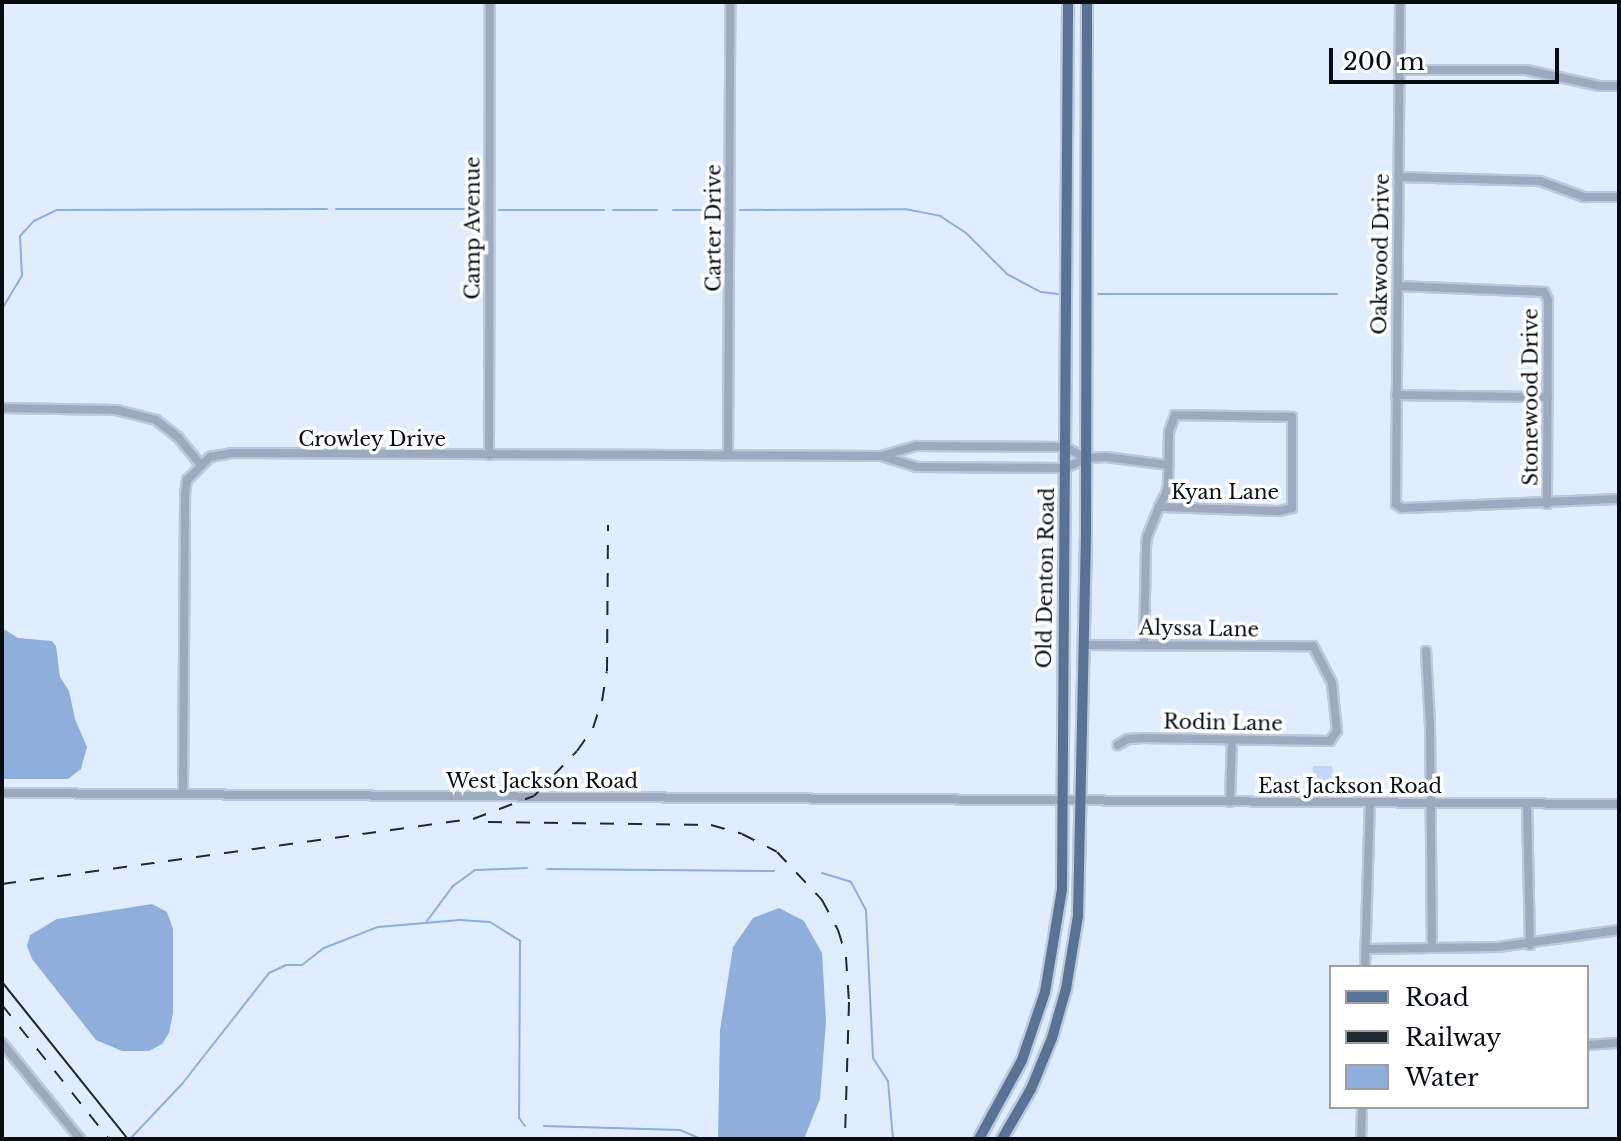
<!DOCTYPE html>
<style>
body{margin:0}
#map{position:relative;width:1621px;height:1141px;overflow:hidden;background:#e0edff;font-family:"Libre Baskerville",serif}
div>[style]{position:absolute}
.green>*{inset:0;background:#bfd7f8}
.water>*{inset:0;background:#8eafdc}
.stream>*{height:2px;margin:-1px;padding:0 1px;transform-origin:1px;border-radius:1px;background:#8eafdc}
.roads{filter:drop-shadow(2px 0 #bdc9da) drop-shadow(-2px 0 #bdc9da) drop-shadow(0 2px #bdc9da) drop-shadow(0 -2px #bdc9da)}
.minor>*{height:8px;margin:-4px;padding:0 4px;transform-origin:4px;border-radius:4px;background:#9baabe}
.major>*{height:10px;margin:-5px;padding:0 5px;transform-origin:5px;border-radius:5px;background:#587396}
.tram>*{height:2px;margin:-1px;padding:0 1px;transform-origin:1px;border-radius:1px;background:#222831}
.rail>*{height:2px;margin-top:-1px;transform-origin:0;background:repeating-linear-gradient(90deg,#222831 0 14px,transparent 0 28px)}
span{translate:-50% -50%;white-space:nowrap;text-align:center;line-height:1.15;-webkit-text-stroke:7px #fff;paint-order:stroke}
.street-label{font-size:20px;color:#080d15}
.frame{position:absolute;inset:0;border:4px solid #080d15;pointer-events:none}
.legend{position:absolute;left:1329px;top:965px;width:260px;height:144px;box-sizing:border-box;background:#fff;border:2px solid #9c9ea1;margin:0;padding:10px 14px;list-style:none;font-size:24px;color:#080d15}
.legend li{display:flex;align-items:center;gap:16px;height:40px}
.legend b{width:40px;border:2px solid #9c9ea1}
.scale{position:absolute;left:1329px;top:48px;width:230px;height:36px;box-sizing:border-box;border:4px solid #080d15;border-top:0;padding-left:10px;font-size:24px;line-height:28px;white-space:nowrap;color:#080d15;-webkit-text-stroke:6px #fff;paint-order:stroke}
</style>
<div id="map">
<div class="green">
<i style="clip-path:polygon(1313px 766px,1332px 766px,1335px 788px,1314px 787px)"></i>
</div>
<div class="water">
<i style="clip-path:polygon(2px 628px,18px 638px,52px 641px,56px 646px,60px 677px,69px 691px,75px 719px,87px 747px,81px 769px,68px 779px,2px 779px)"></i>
<i style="clip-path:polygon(152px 904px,167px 912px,173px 929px,173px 1013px,169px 1033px,162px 1044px,149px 1051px,122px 1051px,96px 1040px,32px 959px,27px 946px,30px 935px,57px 919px)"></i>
<i style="clip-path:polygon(779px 908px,804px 921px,822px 953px,826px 1021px,820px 1099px,804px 1139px,718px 1139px,720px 1030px,733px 947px,753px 918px)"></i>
</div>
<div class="stream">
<i style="left:336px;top:209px;width:141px"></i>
<i style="left:499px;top:210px;width:105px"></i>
<i style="left:613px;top:210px;width:44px"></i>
<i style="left:673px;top:210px;width:49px"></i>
<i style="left:740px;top:210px;width:165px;rotate:-0.3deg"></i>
<i style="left:905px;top:209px;width:36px;rotate:11deg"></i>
<i style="left:940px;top:216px;width:31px;rotate:33deg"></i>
<i style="left:966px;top:233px;width:58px;rotate:45deg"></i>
<i style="left:1007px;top:274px;width:38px;rotate:28deg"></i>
<i style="left:1041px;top:292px;width:17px;rotate:7deg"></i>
<i style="left:1098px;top:294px;width:239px"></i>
<i style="left:2px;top:309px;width:39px;rotate:-59deg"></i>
<i style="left:22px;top:276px;width:40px;rotate:-92.9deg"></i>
<i style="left:20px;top:236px;width:21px;rotate:-47deg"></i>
<i style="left:34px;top:221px;width:25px;rotate:-26deg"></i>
<i style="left:57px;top:210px;width:270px;rotate:-0.2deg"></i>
<i style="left:547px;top:869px;width:227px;rotate:0.5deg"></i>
<i style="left:822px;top:873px;width:30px;rotate:17deg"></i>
<i style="left:851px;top:882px;width:32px;rotate:62deg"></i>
<i style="left:866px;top:910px;width:148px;rotate:87.3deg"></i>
<i style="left:873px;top:1058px;width:27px;rotate:57deg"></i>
<i style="left:888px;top:1081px;width:58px;rotate:85.1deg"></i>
<i style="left:427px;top:921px;width:44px;rotate:-53.4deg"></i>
<i style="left:453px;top:886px;width:27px;rotate:-36deg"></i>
<i style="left:475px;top:870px;width:52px;rotate:-2.2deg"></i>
<i style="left:544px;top:1126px;width:136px;rotate:1.7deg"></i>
<i style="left:680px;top:1130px;width:23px;rotate:23deg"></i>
<i style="left:130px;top:1139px;width:76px;rotate:-46.6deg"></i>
<i style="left:182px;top:1084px;width:141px;rotate:-51.9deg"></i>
<i style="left:269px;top:973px;width:19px;rotate:-25deg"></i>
<i style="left:286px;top:965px;width:16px"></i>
<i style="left:302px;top:965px;width:28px;rotate:-38deg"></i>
<i style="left:324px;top:948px;width:58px;rotate:-21.3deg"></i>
<i style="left:378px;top:927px;width:82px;rotate:-4.9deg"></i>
<i style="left:460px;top:920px;width:30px;rotate:4deg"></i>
<i style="left:490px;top:922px;width:36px;rotate:32deg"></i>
<i style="left:520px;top:941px;width:177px;rotate:90.3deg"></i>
<i style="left:519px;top:1118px;width:10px;rotate:53deg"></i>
</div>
<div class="roads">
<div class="minor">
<i style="left:1400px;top:2px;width:502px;rotate:90.46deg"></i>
<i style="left:1396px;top:504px;width:7px;rotate:34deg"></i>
<i style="left:1402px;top:508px;width:217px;rotate:-2.4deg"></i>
<i style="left:1399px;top:70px;width:127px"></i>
<i style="left:1526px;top:70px;width:76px;rotate:12.2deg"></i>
<i style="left:1600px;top:86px;width:19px"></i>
<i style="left:1398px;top:177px;width:142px;rotate:1.6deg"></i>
<i style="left:1540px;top:181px;width:47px;rotate:20deg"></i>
<i style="left:1584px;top:197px;width:35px"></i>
<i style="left:1398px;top:286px;width:146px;rotate:2.4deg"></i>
<i style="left:1544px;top:292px;width:9px;rotate:63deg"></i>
<i style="left:1548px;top:300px;width:204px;rotate:90.3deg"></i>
<i style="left:1396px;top:395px;width:152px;rotate:0.8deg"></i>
<i style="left:2px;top:408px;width:114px;rotate:1deg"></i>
<i style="left:116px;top:410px;width:41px;rotate:14deg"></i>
<i style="left:156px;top:420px;width:28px;rotate:38deg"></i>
<i style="left:178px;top:437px;width:35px;rotate:51deg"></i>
<i style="left:489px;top:455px;width:453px;rotate:-89.9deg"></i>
<i style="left:728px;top:455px;width:453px;rotate:-89.7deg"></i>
<i style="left:881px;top:456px;width:37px;rotate:17deg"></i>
<i style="left:916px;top:467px;width:149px;rotate:0.4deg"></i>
<i style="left:1065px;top:468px;width:23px;rotate:-25deg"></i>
<i style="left:1086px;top:458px;width:20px;rotate:-3deg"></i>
<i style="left:1106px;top:457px;width:63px;rotate:7.4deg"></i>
<i style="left:1144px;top:644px;width:98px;rotate:-88.8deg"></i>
<i style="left:1146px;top:546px;width:9px;rotate:-84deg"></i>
<i style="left:1147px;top:537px;width:32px;rotate:-68deg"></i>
<i style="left:1159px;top:507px;width:16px;rotate:-63deg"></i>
<i style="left:1166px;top:493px;width:8px;rotate:-76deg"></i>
<i style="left:1168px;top:485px;width:53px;rotate:-88.9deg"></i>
<i style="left:1169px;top:432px;width:18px;rotate:-71deg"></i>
<i style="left:1175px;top:415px;width:117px;rotate:1deg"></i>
<i style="left:1292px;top:417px;width:91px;rotate:90deg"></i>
<i style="left:1292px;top:508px;width:12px;rotate:166deg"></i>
<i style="left:1280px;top:511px;width:121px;rotate:-178.1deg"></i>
<i style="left:1084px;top:645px;width:229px;rotate:0.3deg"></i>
<i style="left:1313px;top:646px;width:42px;rotate:62.8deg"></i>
<i style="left:1332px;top:683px;width:48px;rotate:84.1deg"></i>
<i style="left:1337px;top:731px;width:12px;rotate:125deg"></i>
<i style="left:1330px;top:741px;width:187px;rotate:-179.1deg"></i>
<i style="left:1143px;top:738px;width:15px;rotate:176deg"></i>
<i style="left:1128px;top:739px;width:12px;rotate:149deg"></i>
<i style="left:1426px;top:651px;width:75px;rotate:86.9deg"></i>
<i style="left:1430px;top:726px;width:221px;rotate:89.5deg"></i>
<i style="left:2px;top:793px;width:1617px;rotate:0.39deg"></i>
<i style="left:183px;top:794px;width:300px;rotate:-89.6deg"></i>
<i style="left:185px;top:494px;width:14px;rotate:-82deg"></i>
<i style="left:187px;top:480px;width:33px;rotate:-45deg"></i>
<i style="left:210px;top:457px;width:22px;rotate:-10deg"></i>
<i style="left:232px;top:453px;width:649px;rotate:0.26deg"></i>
<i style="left:881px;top:456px;width:37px;rotate:-16deg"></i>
<i style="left:917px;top:446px;width:148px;rotate:0.4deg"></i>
<i style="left:1065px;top:447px;width:24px;rotate:28deg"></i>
<i style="left:1230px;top:802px;width:62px;rotate:-88.2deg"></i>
<i style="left:1527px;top:803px;width:142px;rotate:88.8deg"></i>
<i style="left:1366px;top:949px;width:132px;rotate:-0.9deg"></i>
<i style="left:1498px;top:947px;width:122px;rotate:-8deg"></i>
<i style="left:1365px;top:967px;width:164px;rotate:-88.3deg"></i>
<i style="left:2px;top:1043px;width:124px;rotate:50.9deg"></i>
<i style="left:1587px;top:1045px;width:32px;rotate:-4deg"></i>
<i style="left:1361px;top:1139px;width:32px;rotate:-88deg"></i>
</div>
<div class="major">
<i style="left:979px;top:1139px;width:90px;rotate:-61.4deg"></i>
<i style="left:1022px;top:1060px;width:72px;rotate:-71.3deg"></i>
<i style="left:1045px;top:992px;width:104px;rotate:-80.6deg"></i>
<i style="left:1062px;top:889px;width:887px;rotate:-89.61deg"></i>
<i style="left:1002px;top:1139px;width:58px;rotate:-59.9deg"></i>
<i style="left:1031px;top:1089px;width:55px;rotate:-67.6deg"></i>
<i style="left:1052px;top:1038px;width:51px;rotate:-74.1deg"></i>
<i style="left:1066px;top:989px;width:74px;rotate:-80.7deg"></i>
<i style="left:1078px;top:916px;width:384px;rotate:-88.8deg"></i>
<i style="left:1086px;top:532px;width:530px;rotate:-89.89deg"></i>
</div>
</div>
<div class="tram">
<i style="left:2px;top:982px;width:201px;rotate:51.3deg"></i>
</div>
<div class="rail">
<i style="left:488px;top:822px;width:223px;rotate:0.8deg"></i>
<i style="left:711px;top:825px;width:32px;rotate:16deg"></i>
<i style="left:742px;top:834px;width:39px;rotate:27deg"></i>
<i style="left:777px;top:852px;width:66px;rotate:46.8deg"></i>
<i style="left:822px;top:900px;width:34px;rotate:62deg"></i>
<i style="left:838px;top:930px;width:28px;rotate:73deg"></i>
<i style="left:846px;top:957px;width:45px;rotate:86.2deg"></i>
<i style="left:849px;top:1002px;width:137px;rotate:91.7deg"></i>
<i style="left:2px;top:884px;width:475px;rotate:-7.9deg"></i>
<i style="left:473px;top:819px;width:65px;rotate:-20.7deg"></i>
<i style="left:534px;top:796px;width:62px;rotate:-46.3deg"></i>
<i style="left:577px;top:751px;width:28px;rotate:-55deg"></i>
<i style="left:593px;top:728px;width:28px;rotate:-72deg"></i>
<i style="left:602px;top:701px;width:30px;rotate:-81deg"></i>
<i style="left:607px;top:671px;width:146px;rotate:-89.6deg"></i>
<i style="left:2px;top:1005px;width:171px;rotate:51.4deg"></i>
</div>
<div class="street-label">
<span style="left:473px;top:228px;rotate:-90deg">Camp Avenue</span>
<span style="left:714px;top:228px;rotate:-90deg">Carter Drive</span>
<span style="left:1381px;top:254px;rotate:-89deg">Oakwood Drive</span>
<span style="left:1531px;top:397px;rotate:-90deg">Stonewood Drive</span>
<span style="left:372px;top:439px">Crowley Drive</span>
<span style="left:1225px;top:492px">Kyan Lane</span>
<span style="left:1046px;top:578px;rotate:-89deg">Old Denton Road</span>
<span style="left:1199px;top:629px;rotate:1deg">Alyssa Lane</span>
<span style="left:1223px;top:723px;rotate:1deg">Rodin Lane</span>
<span style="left:542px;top:781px">West Jackson Road</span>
<span style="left:1350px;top:786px">East Jackson Road</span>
</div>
<div class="frame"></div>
<ul class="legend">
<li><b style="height:10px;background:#587396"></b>Road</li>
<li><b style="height:10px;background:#222831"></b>Railway</li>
<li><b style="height:22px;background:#8eafdc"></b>Water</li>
</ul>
<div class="scale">200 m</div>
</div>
